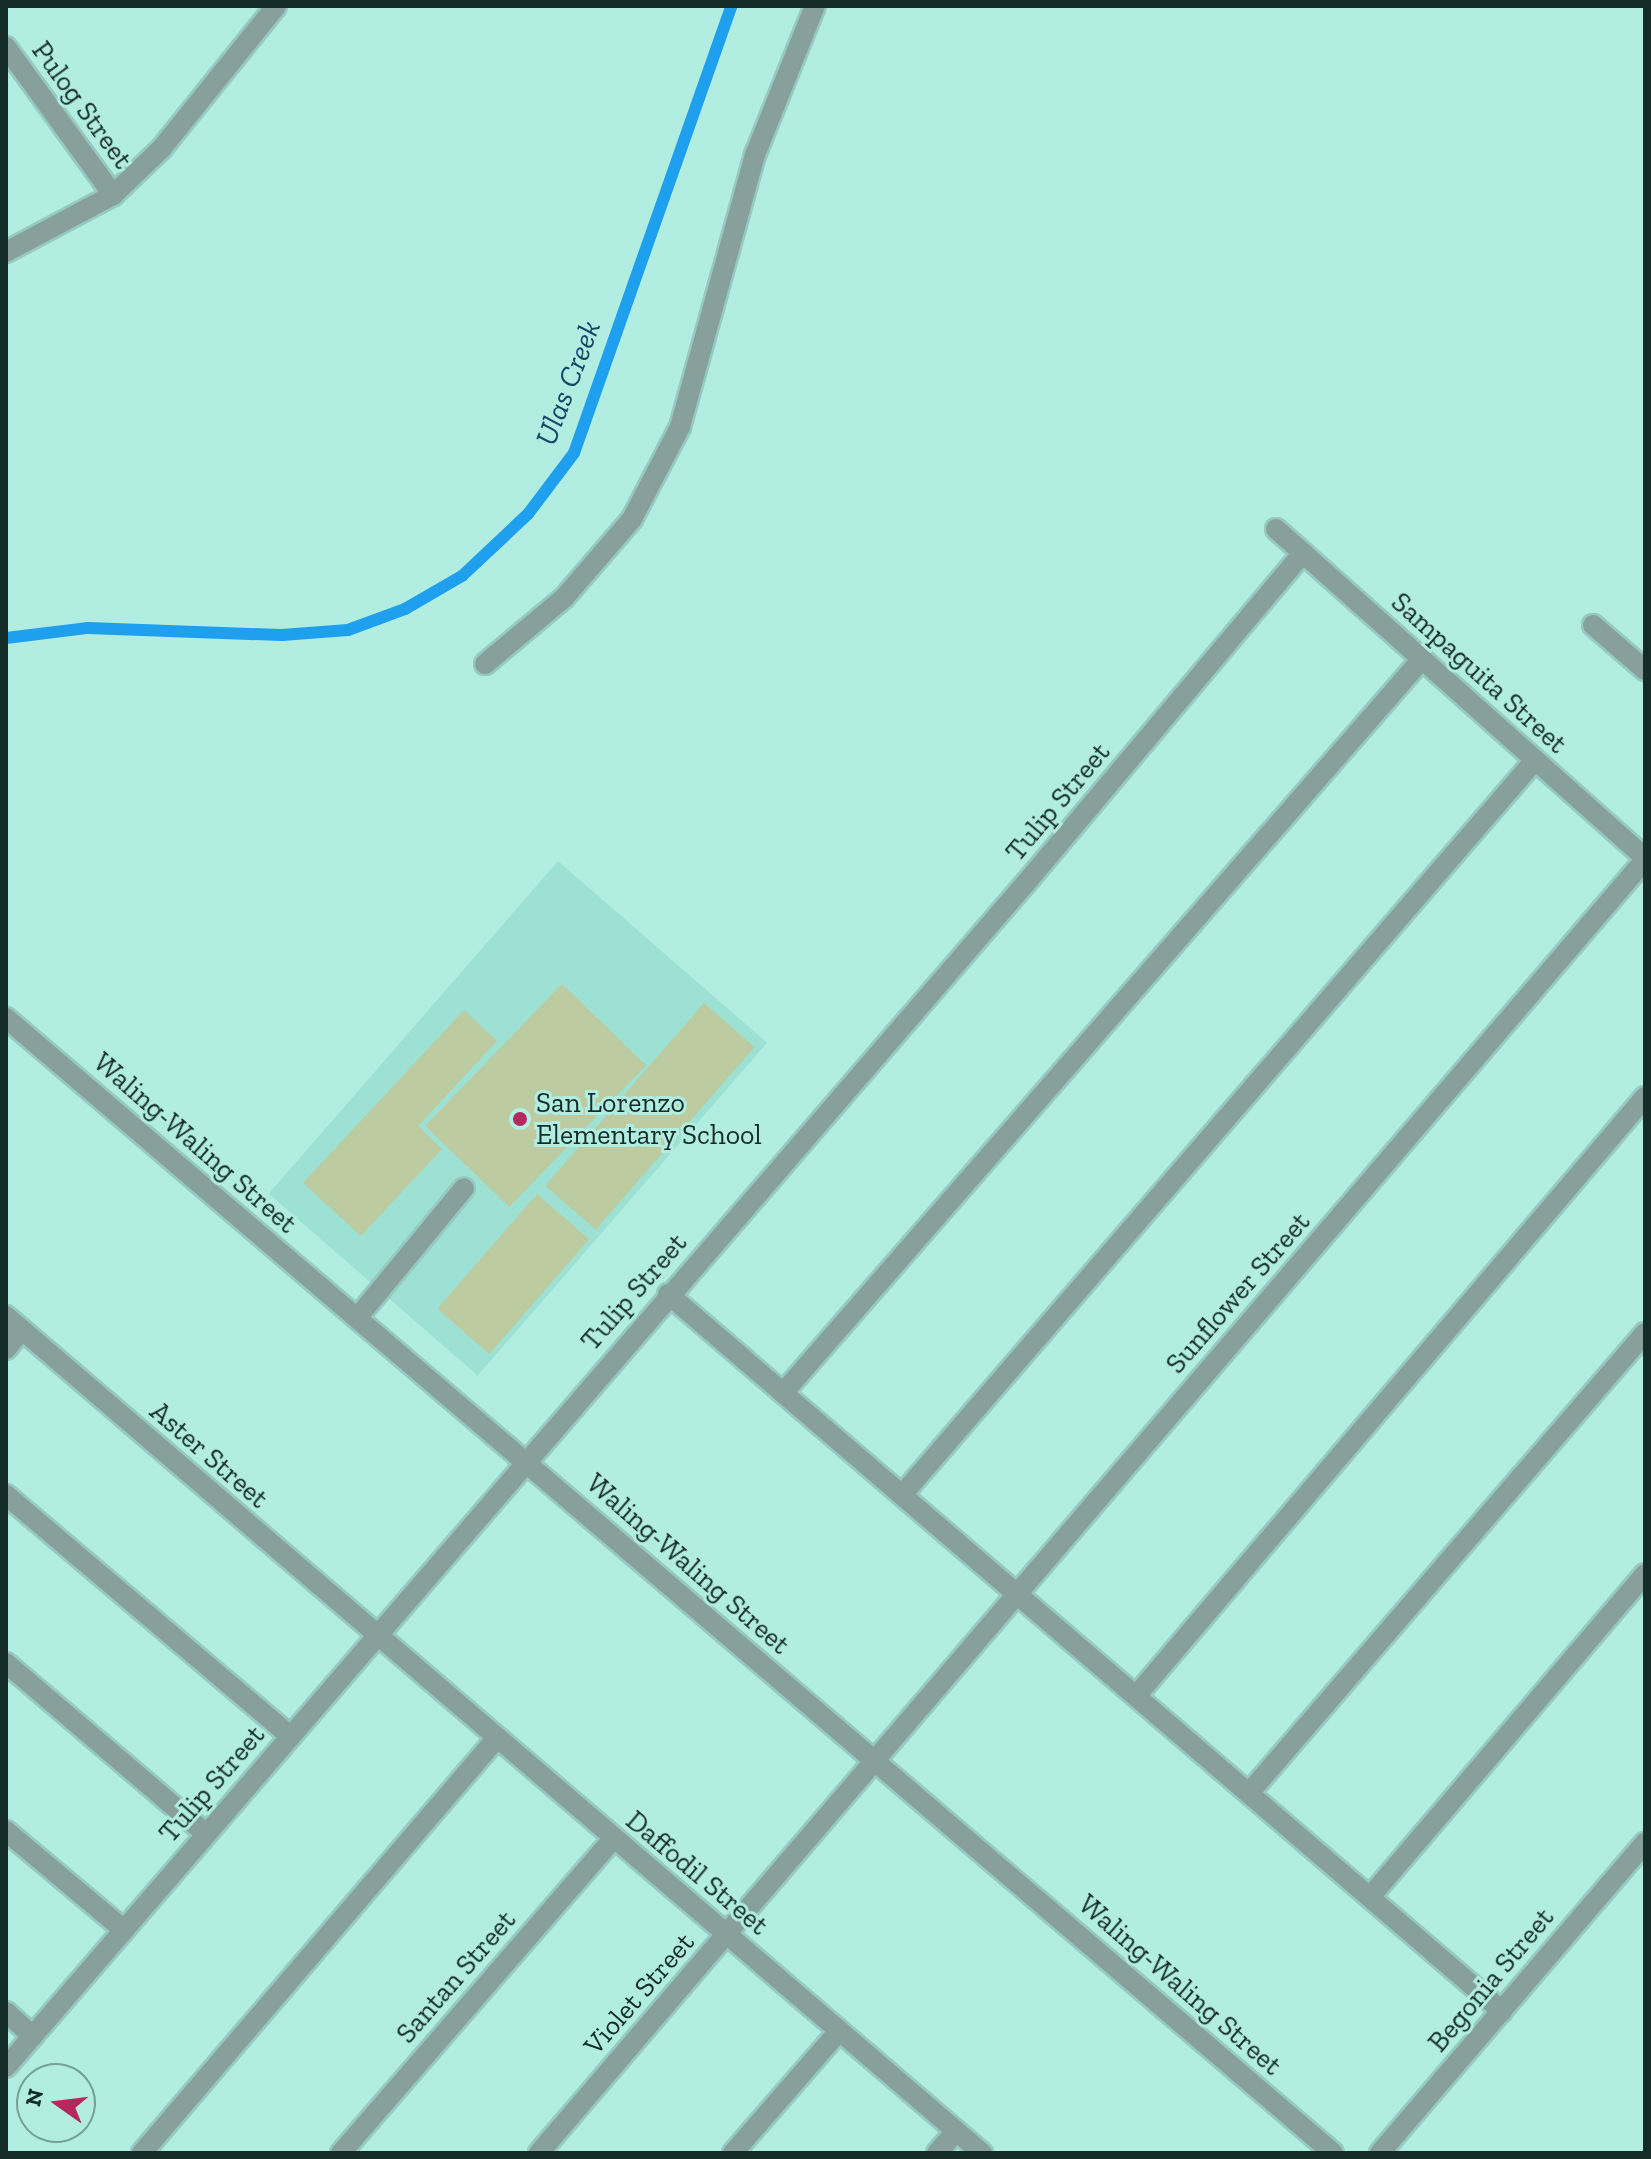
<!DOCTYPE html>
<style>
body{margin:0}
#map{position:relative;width:1651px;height:2159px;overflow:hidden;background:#b2ede2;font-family:"Zilla Slab",serif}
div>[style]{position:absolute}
.built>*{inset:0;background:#9de1d5;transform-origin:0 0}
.stream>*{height:12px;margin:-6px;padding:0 6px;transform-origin:6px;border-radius:6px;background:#1fa0ee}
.building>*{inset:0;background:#bccba0;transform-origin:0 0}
.roads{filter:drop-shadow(2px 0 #96cac1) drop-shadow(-2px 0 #96cac1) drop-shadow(0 2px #96cac1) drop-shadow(0 -2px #96cac1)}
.service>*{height:20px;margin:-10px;padding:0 10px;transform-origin:10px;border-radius:10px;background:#88a09b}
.minor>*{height:20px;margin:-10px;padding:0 10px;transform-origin:10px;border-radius:10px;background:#88a09b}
.dots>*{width:22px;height:22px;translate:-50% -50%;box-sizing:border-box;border:4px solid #b2ede2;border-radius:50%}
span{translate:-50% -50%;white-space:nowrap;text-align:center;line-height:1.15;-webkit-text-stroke:6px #b2ede2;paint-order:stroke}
.street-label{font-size:28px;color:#142c28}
.poi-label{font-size:28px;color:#142c28}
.left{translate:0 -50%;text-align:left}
.water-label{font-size:30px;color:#174565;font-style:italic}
.frame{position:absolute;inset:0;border:8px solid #142c28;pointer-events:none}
.north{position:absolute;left:16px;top:2063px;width:80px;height:80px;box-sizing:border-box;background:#b2ede2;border:2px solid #73a098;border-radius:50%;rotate:284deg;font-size:22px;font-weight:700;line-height:32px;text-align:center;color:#142c28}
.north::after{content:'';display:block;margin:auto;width:28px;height:36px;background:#b5285f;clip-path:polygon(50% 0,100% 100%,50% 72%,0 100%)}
</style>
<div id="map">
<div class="built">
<i style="left:558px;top:861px;width:277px;height:441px;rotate:41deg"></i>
</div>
<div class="stream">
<i style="left:6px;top:638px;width:83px;rotate:-7deg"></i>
<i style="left:88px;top:628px;width:194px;rotate:2.1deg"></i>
<i style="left:282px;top:635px;width:66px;rotate:-4.3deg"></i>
<i style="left:348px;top:630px;width:61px;rotate:-20.2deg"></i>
<i style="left:405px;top:609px;width:66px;rotate:-30.1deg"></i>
<i style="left:462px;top:576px;width:91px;rotate:-43.2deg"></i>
<i style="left:528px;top:514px;width:76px;rotate:-53deg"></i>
<i style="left:574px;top:453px;width:474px;rotate:-70.6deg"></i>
</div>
<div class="building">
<i style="left:562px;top:984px;width:117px;height:197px;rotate:44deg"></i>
<i style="left:704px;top:1003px;width:67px;height:242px;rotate:41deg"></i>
<i style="clip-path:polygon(464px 1010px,497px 1041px,418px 1126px,442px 1149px,361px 1236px,303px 1183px)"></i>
<i style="left:537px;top:1194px;width:69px;height:152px;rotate:41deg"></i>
</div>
<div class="roads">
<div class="service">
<i style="left:485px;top:664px;width:103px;rotate:-39.9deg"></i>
<i style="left:564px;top:598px;width:104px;rotate:-49.3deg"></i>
<i style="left:632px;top:519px;width:104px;rotate:-62.4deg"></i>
<i style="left:680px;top:427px;width:282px;rotate:-74.6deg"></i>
<i style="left:755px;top:155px;width:161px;rotate:-68.1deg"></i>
<i style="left:357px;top:1318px;width:168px;rotate:-50.5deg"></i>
</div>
<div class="minor">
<i style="left:6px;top:47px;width:183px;rotate:54.1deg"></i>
<i style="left:6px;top:252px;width:121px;rotate:-28deg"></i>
<i style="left:113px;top:195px;width:68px;rotate:-43.8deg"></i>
<i style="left:162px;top:148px;width:182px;rotate:-51.2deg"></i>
<i style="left:1276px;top:529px;width:494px;rotate:41.7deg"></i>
<i style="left:1593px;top:625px;width:69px;rotate:40.9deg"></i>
<i style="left:6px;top:1018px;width:1746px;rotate:40.54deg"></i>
<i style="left:668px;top:1294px;width:1100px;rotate:40.69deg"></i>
<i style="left:6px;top:1316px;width:1286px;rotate:40.62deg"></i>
<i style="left:6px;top:1349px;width:25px;rotate:-50deg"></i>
<i style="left:783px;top:1393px;width:973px;rotate:-48.96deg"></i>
<i style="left:6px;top:1495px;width:372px;rotate:40.3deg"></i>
<i style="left:902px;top:1495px;width:970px;rotate:-49.26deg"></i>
<i style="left:6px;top:1663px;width:263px;rotate:40.5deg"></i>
<i style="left:1136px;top:1696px;width:786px;rotate:-49.64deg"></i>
<i style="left:1249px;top:1793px;width:607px;rotate:-49.28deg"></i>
<i style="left:6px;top:1831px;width:154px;rotate:40deg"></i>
<i style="left:1370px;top:1897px;width:424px;rotate:-49.6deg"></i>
<i style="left:6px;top:2012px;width:36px;rotate:42deg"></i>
<i style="left:6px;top:2067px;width:1563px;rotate:-49.26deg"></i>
<i style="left:1026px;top:883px;width:431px;rotate:-50deg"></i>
<i style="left:142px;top:2153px;width:545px;rotate:-49.47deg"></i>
<i style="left:341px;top:2153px;width:415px;rotate:-49.1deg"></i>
<i style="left:539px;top:2153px;width:1701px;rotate:-49.46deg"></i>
<i style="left:733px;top:2153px;width:162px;rotate:-49deg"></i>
<i style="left:937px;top:2153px;width:29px;rotate:-49deg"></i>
<i style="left:1380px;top:2153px;width:408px;rotate:-49.5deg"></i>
</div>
</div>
<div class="dots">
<i style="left:520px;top:1119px;background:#b5285f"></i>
</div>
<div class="street-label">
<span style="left:82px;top:105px;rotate:54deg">Pulog Street</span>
<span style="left:1479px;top:673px;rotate:42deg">Sampaguita Street</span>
<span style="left:1058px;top:802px;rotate:-50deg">Tulip Street</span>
<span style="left:195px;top:1143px;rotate:41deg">Waling-Waling Street</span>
<span style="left:634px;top:1292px;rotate:-49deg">Tulip Street</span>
<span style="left:1238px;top:1293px;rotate:-49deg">Sunflower Street</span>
<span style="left:209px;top:1455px;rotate:41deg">Aster Street</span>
<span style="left:688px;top:1564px;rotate:41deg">Waling-Waling Street</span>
<span style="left:212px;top:1784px;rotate:-49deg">Tulip Street</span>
<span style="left:697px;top:1873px;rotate:40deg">Daffodil Street</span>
<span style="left:456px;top:1977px;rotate:-49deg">Santan Street</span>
<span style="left:1491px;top:1980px;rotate:-50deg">Begonia Street</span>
<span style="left:1180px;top:1985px;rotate:41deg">Waling-Waling Street</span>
<span style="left:639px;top:1994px;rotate:-49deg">Violet Street</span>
</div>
<div class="poi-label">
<span class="left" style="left:536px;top:1119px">San Lorenzo<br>Elementary School</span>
</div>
<div class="water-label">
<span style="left:568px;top:383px;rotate:-69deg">Ulas Creek</span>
</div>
<div class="frame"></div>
<div class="north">N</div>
</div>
